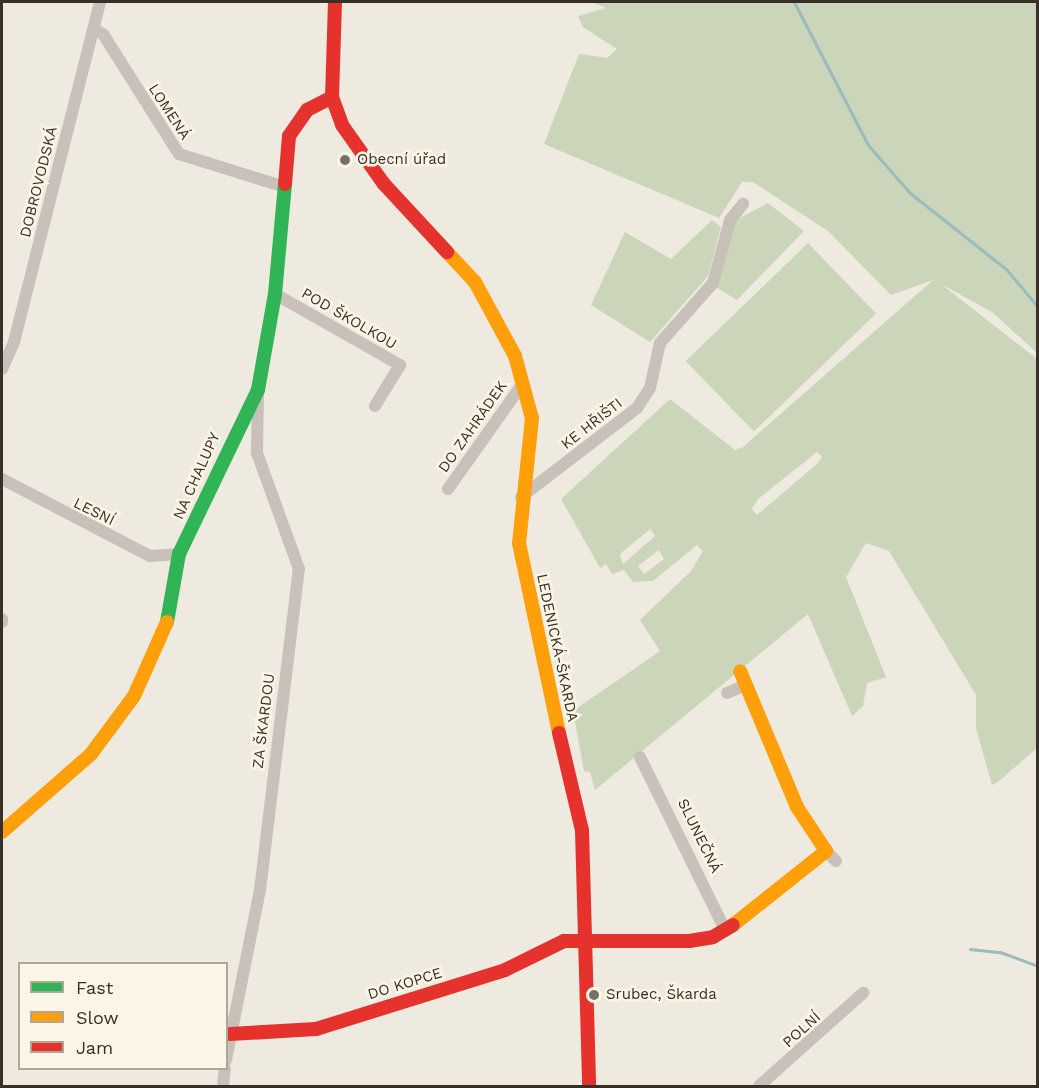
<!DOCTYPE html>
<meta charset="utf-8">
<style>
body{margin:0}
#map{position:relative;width:1039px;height:1088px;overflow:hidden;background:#eeeae0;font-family:"Work Sans",sans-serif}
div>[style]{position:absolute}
.green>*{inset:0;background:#cbd5b9;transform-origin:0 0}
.stream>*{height:3px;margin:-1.5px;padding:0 1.5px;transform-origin:1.5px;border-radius:1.5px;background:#9abbc0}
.street>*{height:12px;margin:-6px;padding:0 6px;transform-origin:6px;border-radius:6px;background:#c7c1b9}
.fast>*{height:14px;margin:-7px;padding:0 7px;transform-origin:7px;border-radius:7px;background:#30b455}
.slow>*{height:14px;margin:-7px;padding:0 7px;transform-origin:7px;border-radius:7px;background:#ff9f0a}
.jam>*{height:14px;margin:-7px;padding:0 7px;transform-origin:7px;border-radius:7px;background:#e5322d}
.dots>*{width:16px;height:16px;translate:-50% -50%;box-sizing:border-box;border:3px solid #fbf5e6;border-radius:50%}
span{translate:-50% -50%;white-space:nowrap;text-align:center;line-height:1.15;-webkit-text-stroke:5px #fbf5e6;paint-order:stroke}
.street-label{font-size:15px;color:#382f27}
.poi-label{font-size:15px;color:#382f27}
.left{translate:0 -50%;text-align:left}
.frame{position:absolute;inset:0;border:3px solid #382f27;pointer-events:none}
.legend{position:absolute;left:18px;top:962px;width:210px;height:108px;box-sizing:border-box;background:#fbf5e6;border:2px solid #ada69a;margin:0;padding:8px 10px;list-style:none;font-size:18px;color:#382f27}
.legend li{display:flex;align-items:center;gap:12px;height:30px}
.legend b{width:30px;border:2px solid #ada69a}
</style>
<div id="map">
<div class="green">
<i style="clip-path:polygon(evenodd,591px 2px,1037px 2px,1037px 353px,992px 312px,941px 284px,1037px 359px,1037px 748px,998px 782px,992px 785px,976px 728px,976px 695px,889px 551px,866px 543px,846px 577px,886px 677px,867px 683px,863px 706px,852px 716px,808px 614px,595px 790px,590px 772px,584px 771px,573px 711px,660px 651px,640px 620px,691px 571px,703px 551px,697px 545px,653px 581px,633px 582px,624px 570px,612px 574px,606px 564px,600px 568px,561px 499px,670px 399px,735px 450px,743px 447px,933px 280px,891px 295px,828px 231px,753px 182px,742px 182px,719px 218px,544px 144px,579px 54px,607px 58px,617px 49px,583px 27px,578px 16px,606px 8px,591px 2px,817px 452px,822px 457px,817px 464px,757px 515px,752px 509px,758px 499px,817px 452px,591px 2px,650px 529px,655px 536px,623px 564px,620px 554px,650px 529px,591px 2px,659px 550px,664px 559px,644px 574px,638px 566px,659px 550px)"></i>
<i style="clip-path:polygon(768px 203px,804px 231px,737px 300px,717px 288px,736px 220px)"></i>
<i style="clip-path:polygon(712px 220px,721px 227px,708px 276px,650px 342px,591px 305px,625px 232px,671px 259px)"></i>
<i style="left:808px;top:243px;width:98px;height:170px;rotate:46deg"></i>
</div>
<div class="stream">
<i style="left:794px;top:2px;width:161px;rotate:62.6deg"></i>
<i style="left:868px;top:145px;width:64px;rotate:48.8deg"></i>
<i style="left:910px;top:193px;width:122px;rotate:38.4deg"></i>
<i style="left:1006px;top:269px;width:50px;rotate:49.9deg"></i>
<i style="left:970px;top:949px;width:30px;rotate:6deg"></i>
<i style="left:1000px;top:952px;width:40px;rotate:20.2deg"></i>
</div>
<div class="street">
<i style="left:93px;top:29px;width:11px;rotate:27deg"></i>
<i style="left:103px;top:34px;width:142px;rotate:57.7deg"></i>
<i style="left:179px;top:154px;width:108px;rotate:17.3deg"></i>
<i style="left:275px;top:294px;width:144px;rotate:29.6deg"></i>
<i style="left:400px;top:365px;width:48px;rotate:121.4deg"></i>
<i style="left:2px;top:369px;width:30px;rotate:-66deg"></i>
<i style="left:14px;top:342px;width:351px;rotate:-75.8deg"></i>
<i style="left:2px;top:479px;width:167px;rotate:27.5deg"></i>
<i style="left:150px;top:556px;width:29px;rotate:-4deg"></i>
<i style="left:448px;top:489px;width:130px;rotate:-54.7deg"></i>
<i style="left:521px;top:497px;width:146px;rotate:-37.5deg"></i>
<i style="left:637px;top:408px;width:24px;rotate:-57deg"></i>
<i style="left:650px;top:388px;width:46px;rotate:-77.5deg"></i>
<i style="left:660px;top:343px;width:80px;rotate:-48.5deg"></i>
<i style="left:713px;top:283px;width:65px;rotate:-74.9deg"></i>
<i style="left:730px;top:220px;width:21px;rotate:-51deg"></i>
<i style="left:2px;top:619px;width:3px;rotate:90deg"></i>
<i style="left:727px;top:693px;width:21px;rotate:-23deg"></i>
<i style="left:640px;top:757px;width:193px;rotate:63.8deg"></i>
<i style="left:826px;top:851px;width:14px;rotate:45deg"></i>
<i style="left:226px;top:1060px;width:173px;rotate:-78.7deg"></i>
<i style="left:260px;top:890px;width:323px;rotate:-83.1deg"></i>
<i style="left:299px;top:569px;width:123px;rotate:-109.9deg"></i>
<i style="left:257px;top:453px;width:62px;rotate:-89.1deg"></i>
<i style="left:223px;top:1086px;width:18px;rotate:-84deg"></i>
<i style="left:759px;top:1086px;width:140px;rotate:-41.8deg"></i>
</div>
<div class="fast">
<i style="left:167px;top:622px;width:69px;rotate:-80deg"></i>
<i style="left:179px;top:554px;width:182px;rotate:-64.3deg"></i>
<i style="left:258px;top:390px;width:97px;rotate:-80deg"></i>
<i style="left:275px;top:294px;width:110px;rotate:-84.8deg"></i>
</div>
<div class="slow">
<i style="left:447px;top:252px;width:41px;rotate:47deg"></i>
<i style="left:475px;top:282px;width:84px;rotate:61.6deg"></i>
<i style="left:515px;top:356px;width:64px;rotate:74.7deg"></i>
<i style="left:532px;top:418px;width:126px;rotate:95.9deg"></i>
<i style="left:519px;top:543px;width:194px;rotate:78.1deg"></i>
<i style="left:2px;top:832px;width:118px;rotate:-41.2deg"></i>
<i style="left:91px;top:754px;width:72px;rotate:-53.4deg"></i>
<i style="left:134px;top:696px;width:81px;rotate:-66deg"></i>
<i style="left:733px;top:925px;width:119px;rotate:-38.5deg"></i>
<i style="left:826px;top:851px;width:53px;rotate:-123.4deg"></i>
<i style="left:797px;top:807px;width:147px;rotate:-112.7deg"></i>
</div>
<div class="jam">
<i style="left:335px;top:2px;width:95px;rotate:91.8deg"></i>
<i style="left:332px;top:97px;width:30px;rotate:70deg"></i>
<i style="left:342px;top:125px;width:72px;rotate:54.6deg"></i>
<i style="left:384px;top:184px;width:93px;rotate:47.2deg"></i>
<i style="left:285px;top:184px;width:48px;rotate:-85.2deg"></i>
<i style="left:289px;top:136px;width:32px;rotate:-55deg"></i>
<i style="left:307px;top:110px;width:28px;rotate:-27deg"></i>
<i style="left:559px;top:733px;width:100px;rotate:76.7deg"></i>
<i style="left:582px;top:830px;width:256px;rotate:88.4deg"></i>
<i style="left:230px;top:1034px;width:86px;rotate:-3.3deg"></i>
<i style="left:316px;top:1029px;width:198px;rotate:-17.3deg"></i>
<i style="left:505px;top:970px;width:66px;rotate:-26.2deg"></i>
<i style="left:564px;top:941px;width:125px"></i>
<i style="left:689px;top:941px;width:24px;rotate:-9deg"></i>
<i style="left:713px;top:937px;width:23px;rotate:-31deg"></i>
</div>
<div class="dots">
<i style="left:345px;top:160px;background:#787068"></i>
<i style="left:594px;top:995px;background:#787068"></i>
</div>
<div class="street-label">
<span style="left:169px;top:112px;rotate:57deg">LOMENÁ</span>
<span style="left:39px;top:182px;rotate:-76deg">DOBROVODSKÁ</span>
<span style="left:349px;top:319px;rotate:30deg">POD ŠKOLKOU</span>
<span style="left:592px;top:424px;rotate:-38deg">KE HŘIŠTI</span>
<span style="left:473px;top:427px;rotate:-55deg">DO ZAHRÁDEK</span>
<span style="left:197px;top:476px;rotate:-66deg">NA CHALUPY</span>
<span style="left:94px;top:512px;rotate:26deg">LESNÍ</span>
<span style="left:557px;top:648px;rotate:78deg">LEDENICKÁ-ŠKARDA</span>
<span style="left:264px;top:721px;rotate:-83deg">ZA ŠKARDOU</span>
<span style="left:699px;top:836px;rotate:64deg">SLUNEČNÁ</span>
<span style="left:405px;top:984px;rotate:-17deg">DO KOPCE</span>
<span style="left:802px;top:1030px;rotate:-42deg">POLNÍ</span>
</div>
<div class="poi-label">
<span class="left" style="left:357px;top:160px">Obecní úřad</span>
<span class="left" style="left:606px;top:995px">Srubec, Škarda</span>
</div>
<div class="frame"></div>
<ul class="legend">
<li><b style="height:8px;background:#30b455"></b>Fast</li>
<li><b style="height:8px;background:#ff9f0a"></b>Slow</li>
<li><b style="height:8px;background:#e5322d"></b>Jam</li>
</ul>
</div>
